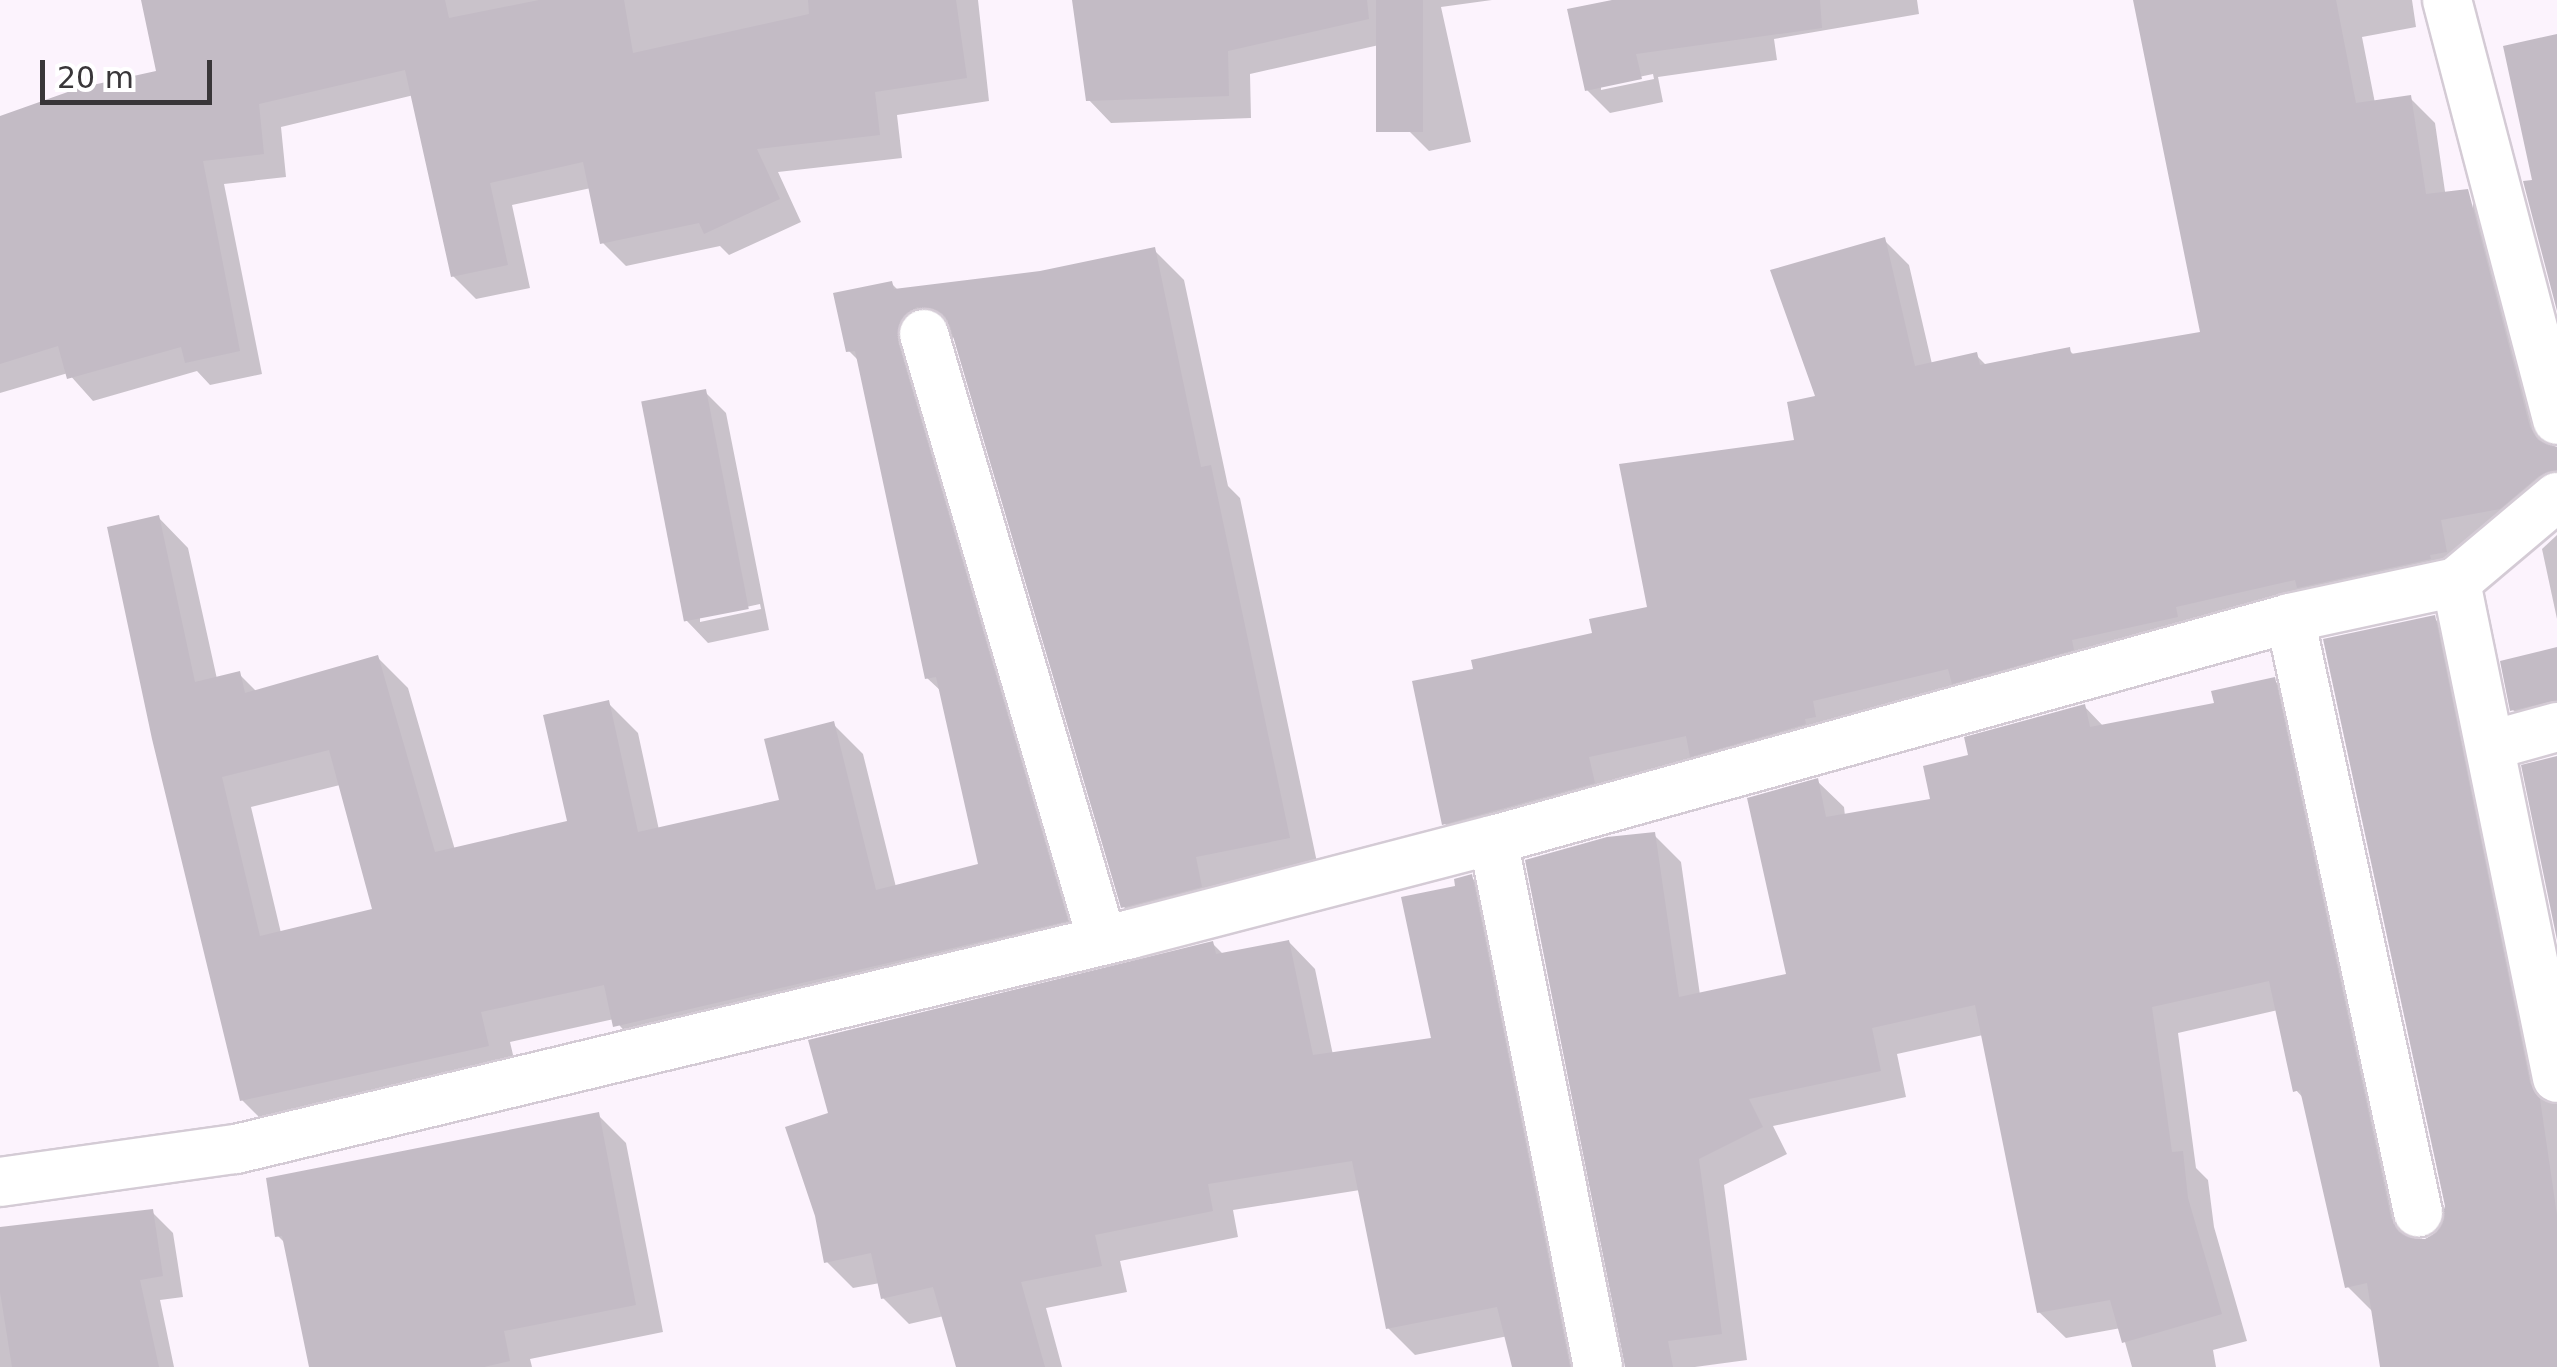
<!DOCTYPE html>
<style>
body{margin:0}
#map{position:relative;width:2557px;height:1367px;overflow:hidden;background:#fcf3fd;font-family:"DejaVu Sans",sans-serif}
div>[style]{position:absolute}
.shadow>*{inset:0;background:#0003}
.building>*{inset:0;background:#c3bbc5;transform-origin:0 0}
.roads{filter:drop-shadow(2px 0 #d4cbd5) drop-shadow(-2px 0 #d4cbd5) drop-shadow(0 2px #d4cbd5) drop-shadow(0 -2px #d4cbd5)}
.street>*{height:48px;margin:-24px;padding:0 24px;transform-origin:24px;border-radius:24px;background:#fff}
span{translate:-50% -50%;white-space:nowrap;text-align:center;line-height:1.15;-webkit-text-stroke:10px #fff;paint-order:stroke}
.scale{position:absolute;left:40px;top:60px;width:172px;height:45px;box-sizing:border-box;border:5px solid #393639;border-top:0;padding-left:12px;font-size:30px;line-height:35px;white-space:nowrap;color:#393639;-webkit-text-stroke:8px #fff;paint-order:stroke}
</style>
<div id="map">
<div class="shadow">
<i style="clip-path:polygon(144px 0,978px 0,989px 101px,897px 115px,902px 158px,778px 172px,801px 222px,729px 255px,720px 246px,626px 266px,603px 243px,591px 188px,512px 205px,530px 288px,476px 299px,453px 276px,414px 95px,281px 127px,286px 177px,224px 184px,262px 374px,210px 385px,197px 371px,93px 401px,68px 373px,0 393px,0 118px,159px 73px)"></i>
<i style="clip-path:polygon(1074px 0,1492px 0,1441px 7px,1471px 142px,1429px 151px,1406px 128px,1388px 43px,1250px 74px,1251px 118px,1111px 123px,1088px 99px)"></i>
<i style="clip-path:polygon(evenodd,1624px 0,1917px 0,1919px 14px,1774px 39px,1777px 60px,1658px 77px,1663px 102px,1610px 113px,1587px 90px,1624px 0,1653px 74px,1654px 79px,1601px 90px,1601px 85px,1653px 74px)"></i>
<i style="clip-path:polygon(2135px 0,2412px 0,2416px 27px,2362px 37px,2375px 103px,2410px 98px,2435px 123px,2448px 212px,2472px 235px,2473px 202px,2494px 224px,2553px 449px,2557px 448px,2557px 507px,2471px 576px,1612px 781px,1618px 808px,1470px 849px,1445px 824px,1476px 671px,1595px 635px,1650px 609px,1797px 442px,1884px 240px,1909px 265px,1932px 364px,1976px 355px,1987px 366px,2069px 350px,2075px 356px,2203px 334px)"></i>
<i style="clip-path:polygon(evenodd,1154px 250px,1184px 280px,1228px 486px,1240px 498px,1318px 867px,1154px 937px,1124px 907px,957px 338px,949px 337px,1096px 951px,646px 1056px,614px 1019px,510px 1042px,518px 1076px,272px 1130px,242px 1100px,158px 517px,188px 548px,217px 679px,239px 674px,257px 692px,378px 658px,408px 688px,455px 850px,570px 823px,608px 703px,638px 733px,659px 830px,782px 802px,833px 724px,863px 754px,896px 887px,981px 866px,942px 692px,927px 678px,860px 362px,849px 351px,892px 284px,899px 291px,1040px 274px,1154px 250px,340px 785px,375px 910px,281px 933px,251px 807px,340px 785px)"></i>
<i style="clip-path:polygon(evenodd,705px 392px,726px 413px,769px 630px,708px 643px,687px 621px,705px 392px,760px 604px,761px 609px,700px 622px,700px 617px,760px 604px)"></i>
<i style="clip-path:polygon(2557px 535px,2557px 619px,2542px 549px)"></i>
<i style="clip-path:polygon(2434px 618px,2460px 644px,2557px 1103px,2557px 1367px,2382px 1367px,2374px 1313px,2347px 1286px,2305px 1100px,2296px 1090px,2278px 1010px,2178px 1033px,2196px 1168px,2208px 1180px,2214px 1227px,2247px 1341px,2213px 1350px,2216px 1367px,2132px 1367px,2121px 1328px,2066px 1338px,2039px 1312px,1983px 1035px,1897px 1054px,1906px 1097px,1773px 1126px,1787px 1154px,1724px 1185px,1747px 1360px,1695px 1367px,1627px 1367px,1654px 835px,1681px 862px,1700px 995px,1789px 976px,1817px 781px,1844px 807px,1845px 816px,1933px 801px,1971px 757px,2084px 706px,2104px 727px,2217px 705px,2274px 680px,2300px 706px,2415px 1241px,2426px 1241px,2446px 1222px)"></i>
<i style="clip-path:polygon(2557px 650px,2557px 724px,2533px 730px,2513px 710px)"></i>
<i style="clip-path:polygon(1471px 877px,1497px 903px,1590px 1367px,1514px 1367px,1508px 1336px,1415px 1355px,1388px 1328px,1360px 1190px,1233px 1210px,1238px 1237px,1120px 1261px,1127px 1292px,1046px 1308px,1062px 1367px,958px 1367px,944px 1316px,909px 1324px,883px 1298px,880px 1283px,853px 1288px,827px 1262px,831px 1114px,1213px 944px,1224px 955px,1289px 942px,1315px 969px,1333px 1055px,1434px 1040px,1458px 888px)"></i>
<i style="clip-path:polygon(598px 1115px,626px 1143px,663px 1332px,530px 1359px,532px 1367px,312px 1367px,286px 1244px,278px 1236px)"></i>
<i style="clip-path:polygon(152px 1212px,173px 1233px,183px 1297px,160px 1300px,174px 1367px,0 1367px,0 1230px)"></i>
</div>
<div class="building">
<i style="clip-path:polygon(141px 0,445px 0,449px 18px,539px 0,624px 0,633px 53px,809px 14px,808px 0,956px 0,967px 78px,875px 92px,880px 135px,757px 149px,780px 199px,704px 234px,699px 223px,600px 244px,583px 162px,490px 183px,508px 265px,451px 277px,405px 70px,259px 104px,264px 154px,203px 161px,240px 351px,185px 363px,181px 347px,67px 379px,58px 346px,0 364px,0 116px,79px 88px,156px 71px)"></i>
<i style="clip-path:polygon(1072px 0,1367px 0,1369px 19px,1228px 51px,1229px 96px,1086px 101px)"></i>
<i style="left:1376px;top:0;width:47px;height:132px"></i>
<i style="clip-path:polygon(1612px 0,1820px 0,1822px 28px,1636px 54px,1642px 79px,1585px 91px,1567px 9px)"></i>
<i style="clip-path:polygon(2133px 0,2336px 0,2356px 103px,2411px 95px,2426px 194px,2468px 189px,2530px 427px,2538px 440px,2557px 447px,2557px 470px,2539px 476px,2500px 509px,2441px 520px,2447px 552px,2430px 555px,2431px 559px,2297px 588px,2295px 580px,2176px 607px,2178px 617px,2072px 640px,2074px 650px,1952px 684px,1948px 669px,1813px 701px,1816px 717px,1805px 719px,1806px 724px,1690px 757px,1686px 736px,1589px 757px,1595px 783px,1442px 825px,1412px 681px,1473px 669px,1471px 660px,1592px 633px,1589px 619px,1647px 607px,1619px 464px,1794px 440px,1787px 402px,1815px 396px,1770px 270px,1885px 237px,1915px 366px,1977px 352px,1980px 365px,2070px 347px,2071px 354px,2200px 332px)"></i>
<i style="clip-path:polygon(2557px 34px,2557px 311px,2523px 181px,2532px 180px,2503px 46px)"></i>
<i style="clip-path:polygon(evenodd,1155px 247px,1201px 467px,1211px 465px,1290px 838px,1196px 857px,1202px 887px,1121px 908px,950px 326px,942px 314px,917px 307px,904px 316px,898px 342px,1068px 921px,613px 1027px,604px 985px,481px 1012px,489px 1046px,240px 1101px,152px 739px,107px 527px,159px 515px,195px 682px,240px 671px,245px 693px,378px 655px,435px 852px,567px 821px,543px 715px,609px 700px,638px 832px,779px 800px,764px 739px,834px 721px,876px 890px,978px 864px,936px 677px,925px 679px,855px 351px,846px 352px,833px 293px,892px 281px,894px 289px,1040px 271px,1155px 247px,329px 750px,372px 909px,260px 936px,222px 777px,329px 750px)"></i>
<i style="left:706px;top:389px;width:224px;height:66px;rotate:79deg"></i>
<i style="clip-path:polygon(2435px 615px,2530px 1083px,2540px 1099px,2557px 1215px,2557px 1367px,2380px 1367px,2367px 1283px,2345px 1288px,2300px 1090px,2293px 1092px,2269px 981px,2152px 1007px,2172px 1152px,2183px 1151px,2188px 1198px,2222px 1314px,2122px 1343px,2110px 1300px,2037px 1313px,1975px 1005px,1872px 1028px,1881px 1071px,1749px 1099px,1763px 1127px,1699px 1159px,1722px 1334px,1668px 1341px,1673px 1367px,1625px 1367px,1525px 860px,1607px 837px,1655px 832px,1679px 997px,1786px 974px,1747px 798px,1818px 778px,1826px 817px,1930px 799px,1923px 766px,1968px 755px,1964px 737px,2085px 704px,2090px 727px,2214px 703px,2211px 691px,2275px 677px,2391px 1218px,2398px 1231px,2411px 1238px,2425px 1239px,2437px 1232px,2445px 1206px,2323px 639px)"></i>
<i style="clip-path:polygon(2557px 647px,2557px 700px,2510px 711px,2500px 661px)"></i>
<i style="clip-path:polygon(2557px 756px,2557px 940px,2521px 765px)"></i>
<i style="clip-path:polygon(1472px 874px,1570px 1367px,1512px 1367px,1497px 1307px,1386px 1329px,1352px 1161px,1208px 1184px,1213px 1211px,1095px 1235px,1102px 1266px,1021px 1282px,1045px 1367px,956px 1367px,933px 1287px,881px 1299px,871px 1253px,824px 1263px,815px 1216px,785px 1127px,828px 1113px,808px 1040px,1213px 941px,1216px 954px,1289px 940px,1313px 1055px,1431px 1038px,1401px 897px,1455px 886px,1454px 879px)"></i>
<i style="clip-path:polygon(599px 1112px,636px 1305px,504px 1331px,510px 1361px,484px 1367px,309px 1367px,282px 1236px,275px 1237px,266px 1178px)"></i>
<i style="clip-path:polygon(153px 1209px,163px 1276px,140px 1280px,159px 1367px,12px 1367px,0 1292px,0 1227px)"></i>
</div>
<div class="roads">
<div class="street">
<i style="left:2447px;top:0;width:434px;rotate:75.3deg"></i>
<i style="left:924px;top:334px;width:632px;rotate:73.63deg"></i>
<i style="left:2456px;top:582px;width:506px;rotate:78.49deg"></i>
<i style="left:2290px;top:618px;width:608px;rotate:77.84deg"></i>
<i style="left:2492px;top:745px;width:67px;rotate:-15.5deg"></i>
<i style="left:1493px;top:840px;width:537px;rotate:78.73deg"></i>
<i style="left:0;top:1182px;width:238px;rotate:-8deg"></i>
<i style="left:236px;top:1149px;width:920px;rotate:-13.51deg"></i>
<i style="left:1131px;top:934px;width:374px;rotate:-14.6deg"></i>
<i style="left:1493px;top:840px;width:827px;rotate:-15.56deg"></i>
<i style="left:2290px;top:618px;width:170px;rotate:-12.2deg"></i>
<i style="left:2456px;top:582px;width:132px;rotate:-40.1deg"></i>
</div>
</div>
<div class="scale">20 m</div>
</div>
